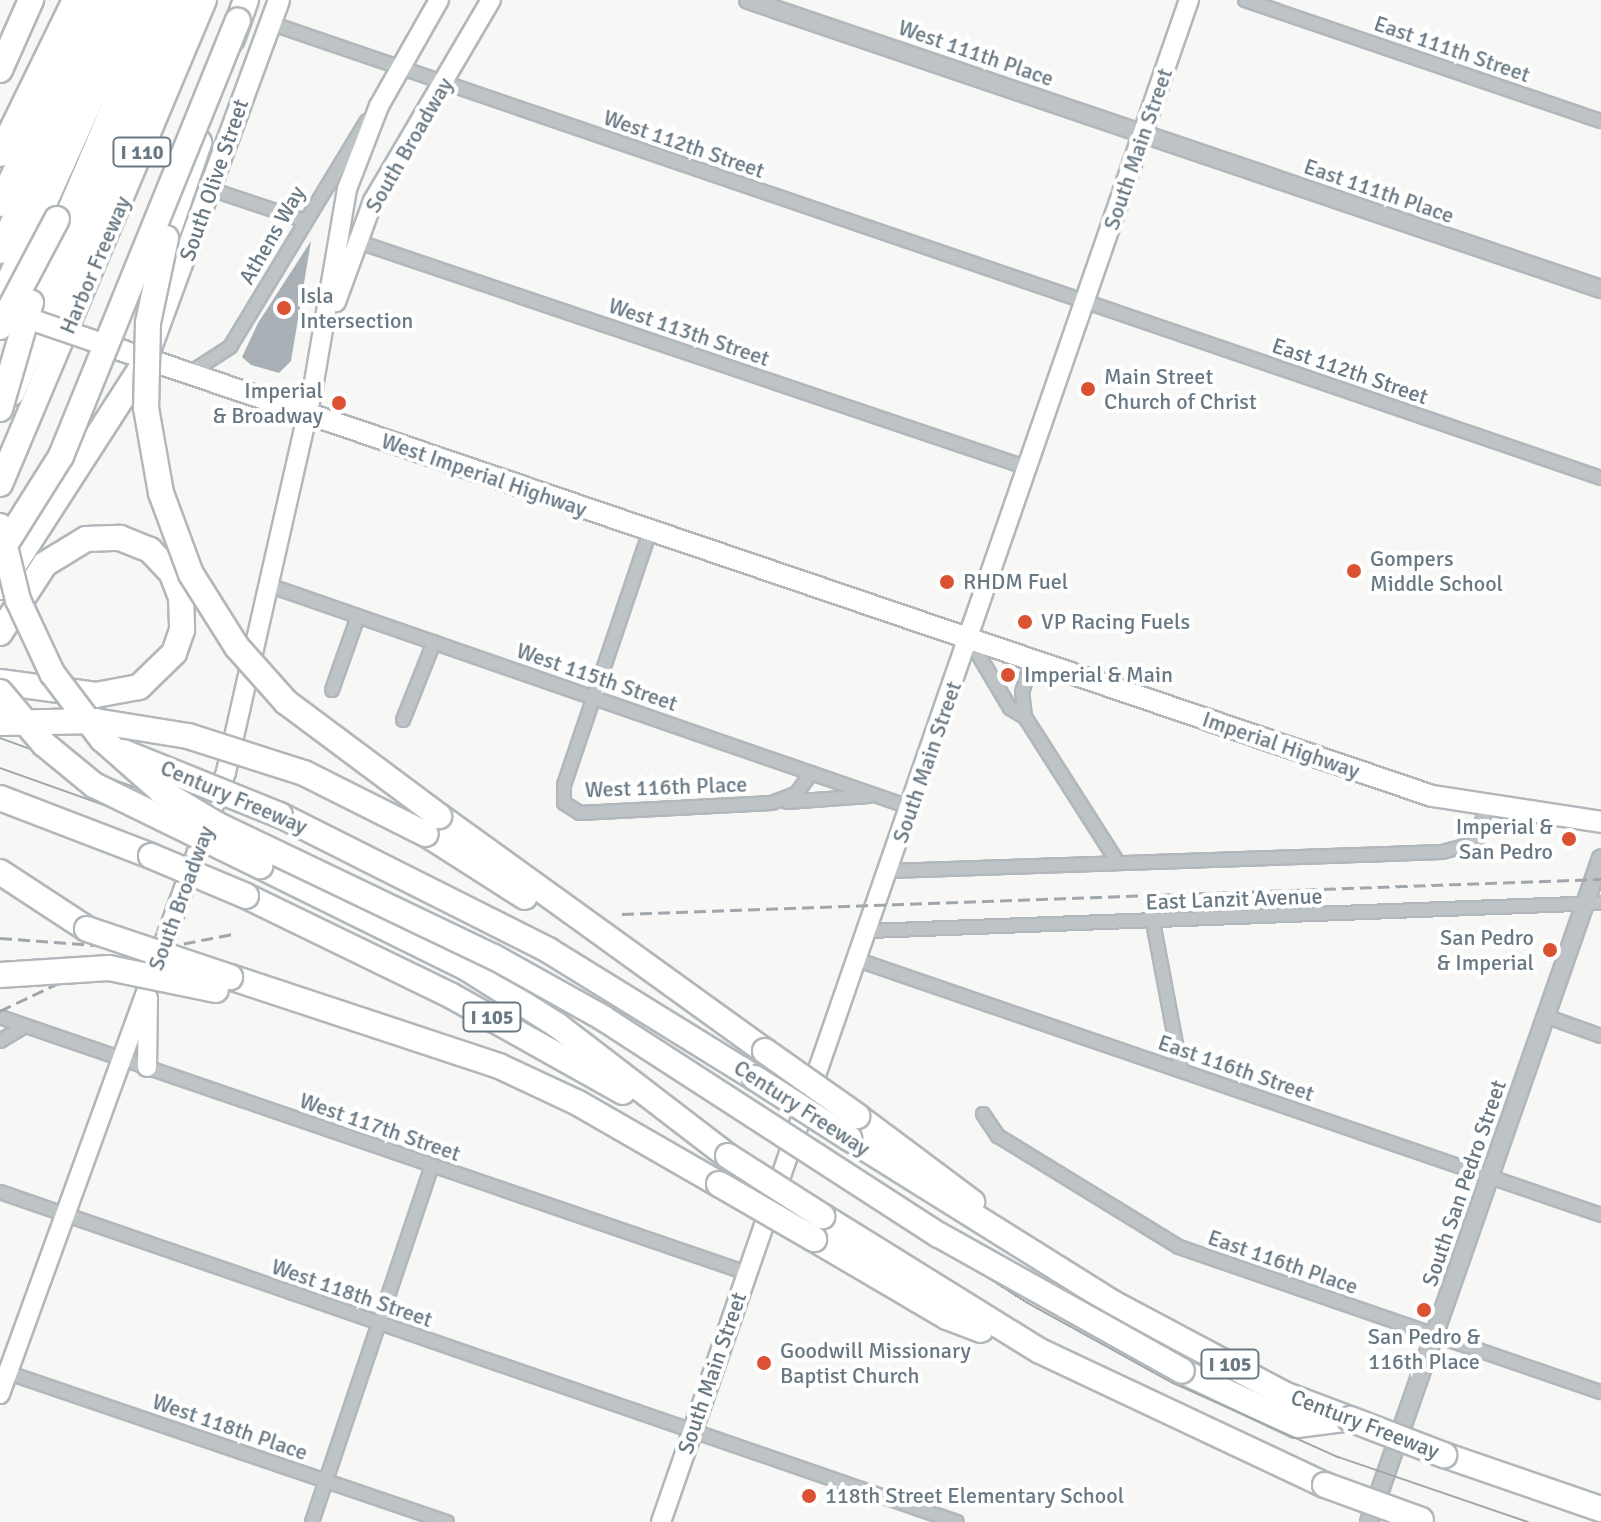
<!DOCTYPE html>
<style>
body{margin:0}
#map{position:relative;width:1601px;height:1522px;overflow:hidden;background:#f7f7f5;font-family:Signika,sans-serif}
div>[style]{position:absolute}
.building>*{inset:0;background:#a8b0b5}
.roads{filter:drop-shadow(2px 0 #b1b7bb) drop-shadow(-2px 0 #b1b7bb) drop-shadow(0 2px #b1b7bb) drop-shadow(0 -2px #b1b7bb)}
.minor>*{height:12px;margin:-6px;padding:0 6px;transform-origin:6px;border-radius:6px;background:#bec3c6}
.tertiary>*{height:16px;margin:-8px;padding:0 8px;transform-origin:8px;border-radius:8px;background:#bec3c6}
.secondary>*{height:18px;margin:-9px;padding:0 9px;transform-origin:9px;border-radius:9px;background:#fff}
.primary>*{height:20px;margin:-10px;padding:0 10px;transform-origin:10px;border-radius:10px;background:#fff}
.motorway>*{height:24px;margin:-12px;padding:0 12px;transform-origin:12px;border-radius:12px;background:#fff}
.tram>*{height:2px;margin:-1px;padding:0 1px;transform-origin:1px;border-radius:1px;background:#a0a7ac}
.rail>*{height:3px;margin-top:-1.5px;transform-origin:0;background:repeating-linear-gradient(90deg,#a0a7ac 0 12px,transparent 0 18px)}
.bridges{filter:drop-shadow(2px 0 #b2b7bb) drop-shadow(-2px 0 #b2b7bb) drop-shadow(0 2px #b2b7bb) drop-shadow(0 -2px #b2b7bb)}
.primary-bridge>*{height:20px;margin:-10px;padding:0 10px;transform-origin:10px;border-radius:10px;background:#fff}
.motorway-bridge>*{height:24px;margin:-12px;padding:0 12px;transform-origin:12px;border-radius:12px;background:#fff}
.dots>*{width:22px;height:22px;translate:-50% -50%;box-sizing:border-box;border:4px solid #fff;border-radius:50%}
span{translate:-50% -50%;white-space:nowrap;text-align:center;line-height:1.15;-webkit-text-stroke:8px #fff;paint-order:stroke}
.shield-label span{padding:2px 6px;background:#fff;border:2px solid;border-radius:6px;-webkit-text-stroke-width:0}
.shield-label{font-size:20px;color:#687984;font-weight:700}
.street-label{font-size:22px;color:#687984}
.poi-label{font-size:22px;color:#687984}
.left{translate:0 -50%;text-align:left}
.right{translate:-100% -50%;text-align:right}
</style>
<div id="map">
<div class="building">
<i style="clip-path:polygon(311px 241px,291px 361px,279px 373px,251px 365px,242px 357px,258px 323px)"></i>
</div>
<div class="roads">
<div class="minor">
<i style="left:1245px;top:0;width:376px;rotate:18.8deg"></i>
<i style="left:270px;top:23px;width:1407px;rotate:18.87deg"></i>
<i style="left:210px;top:189px;width:98px;rotate:18.4deg"></i>
<i style="left:353px;top:240px;width:712px;rotate:18.66deg"></i>
<i style="left:190px;top:373px;width:48px;rotate:-33deg"></i>
<i style="left:230px;top:347px;width:264px;rotate:-58.8deg"></i>
<i style="left:650px;top:531px;width:268px;rotate:108.7deg"></i>
<i style="left:564px;top:785px;width:18px;rotate:90deg"></i>
<i style="left:564px;top:803px;width:19px;rotate:32deg"></i>
<i style="left:580px;top:813px;width:192px;rotate:-3deg"></i>
<i style="left:772px;top:803px;width:26px;rotate:-21deg"></i>
<i style="left:796px;top:794px;width:26px;rotate:-54deg"></i>
<i style="left:268px;top:585px;width:682px;rotate:19.1deg"></i>
<i style="left:969px;top:639px;width:80px;rotate:59.3deg"></i>
<i style="left:1010px;top:708px;width:17px;rotate:31deg"></i>
<i style="left:1032px;top:660px;width:34px;rotate:107deg"></i>
<i style="left:1022px;top:692px;width:25px;rotate:83deg"></i>
<i style="left:1025px;top:717px;width:169px;rotate:57.5deg"></i>
<i style="left:332px;top:690px;width:78px;rotate:-70.6deg"></i>
<i style="left:403px;top:720px;width:84px;rotate:-68.3deg"></i>
<i style="left:787px;top:802px;width:82px;rotate:-4.2deg"></i>
<i style="left:890px;top:871px;width:552px;rotate:-1.97deg"></i>
<i style="left:1442px;top:852px;width:35px;rotate:-15deg"></i>
<i style="left:1476px;top:843px;width:37px;rotate:-74deg"></i>
<i style="left:1153px;top:922px;width:151px;rotate:79.3deg"></i>
<i style="left:869px;top:931px;width:733px;rotate:-2.19deg"></i>
<i style="left:858px;top:960px;width:786px;rotate:18.94deg"></i>
<i style="left:1545px;top:1016px;width:59px;rotate:19.7deg"></i>
<i style="left:0;top:1017px;width:790px;rotate:18.92deg"></i>
<i style="left:0;top:1041px;width:29px;rotate:-31deg"></i>
<i style="left:983px;top:1114px;width:27px;rotate:56deg"></i>
<i style="left:998px;top:1136px;width:212px;rotate:31.5deg"></i>
<i style="left:1179px;top:1247px;width:446px;rotate:19deg"></i>
<i style="left:0;top:1192px;width:1012px;rotate:19.03deg"></i>
<i style="left:3px;top:1371px;width:469px;rotate:18.8deg"></i>
<i style="left:312px;top:1522px;width:376px;rotate:-71.4deg"></i>
</div>
<div class="tertiary">
<i style="left:748px;top:0;width:901px;rotate:18.72deg"></i>
<i style="left:1369px;top:1522px;width:703px;rotate:-70.74deg"></i>
</div>
<div class="secondary">
<i style="left:336px;top:302px;width:108px;rotate:-69.9deg"></i>
<i style="left:373px;top:201px;width:233px;rotate:-59.6deg"></i>
<i style="left:147px;top:1067px;width:69px;rotate:-89.2deg"></i>
<i style="left:0;top:1394px;width:662px;rotate:-70.03deg"></i>
<i style="left:226px;top:772px;width:394px;rotate:-77.2deg"></i>
<i style="left:313px;top:388px;width:202px;rotate:-80.3deg"></i>
<i style="left:347px;top:189px;width:89px;rotate:-68.9deg"></i>
<i style="left:379px;top:106px;width:122px;rotate:-60.5deg"></i>
<i style="left:661px;top:1522px;width:1611px;rotate:-70.87deg"></i>
</div>
<div class="primary">
<i style="left:94px;top:341px;width:1413px;rotate:18.78deg"></i>
<i style="left:1432px;top:796px;width:171px;rotate:8.7deg"></i>
<i style="left:147px;top:359px;width:382px;rotate:-69.8deg"></i>
</div>
<div class="motorway">
<i style="left:232px;top:39px;width:41px;rotate:-70.3deg"></i>
<i style="left:0;top:70px;width:77px;rotate:-66.1deg"></i>
<i style="left:0;top:154px;width:171px;rotate:-64deg"></i>
<i style="left:0;top:204px;width:225px;rotate:-64.8deg"></i>
<i style="left:166px;top:238px;width:101px;rotate:-70.8deg"></i>
<i style="left:0;top:251px;width:276px;rotate:-65.4deg"></i>
<i style="left:0;top:301px;width:330px;rotate:-65.7deg"></i>
<i style="left:31px;top:302px;width:328px;rotate:-67deg"></i>
<i style="left:12px;top:393px;width:429px;rotate:-66.4deg"></i>
<i style="left:0;top:484px;width:525px;rotate:-67.15deg"></i>
<i style="left:0;top:587px;width:271px;rotate:-57.2deg"></i>
<i style="left:0;top:633px;width:82px;rotate:-56.9deg"></i>
<i style="left:45px;top:564px;width:48px;rotate:-31.4deg"></i>
<i style="left:86px;top:539px;width:34px;rotate:-2deg"></i>
<i style="left:120px;top:538px;width:32px;rotate:22deg"></i>
<i style="left:150px;top:550px;width:33px;rotate:47deg"></i>
<i style="left:172px;top:574px;width:25px;rotate:69deg"></i>
<i style="left:181px;top:597px;width:33px;rotate:88deg"></i>
<i style="left:182px;top:630px;width:24px;rotate:109deg"></i>
<i style="left:174px;top:653px;width:49px;rotate:135.8deg"></i>
<i style="left:139px;top:687px;width:44px;rotate:169.5deg"></i>
<i style="left:96px;top:695px;width:97px;rotate:-172.3deg"></i>
<i style="left:0;top:798px;width:162px;rotate:21deg"></i>
<i style="left:280px;top:815px;width:300px;rotate:26.7deg"></i>
<i style="left:548px;top:950px;width:243px;rotate:31.7deg"></i>
<i style="left:439px;top:816px;width:402px;rotate:35.8deg"></i>
<i style="left:426px;top:834px;width:117px;rotate:32.5deg"></i>
<i style="left:260px;top:866px;width:232px;rotate:26.3deg"></i>
<i style="left:468px;top:969px;width:105px;rotate:32.2deg"></i>
<i style="left:557px;top:1025px;width:215px;rotate:37.5deg"></i>
<i style="left:0;top:872px;width:104px;rotate:33.2deg"></i>
<i style="left:246px;top:896px;width:227px;rotate:25.9deg"></i>
<i style="left:450px;top:995px;width:198px;rotate:29.3deg"></i>
<i style="left:230px;top:977px;width:283px;rotate:18.3deg"></i>
<i style="left:499px;top:1066px;width:87px;rotate:25.1deg"></i>
<i style="left:578px;top:1103px;width:163px;rotate:29.9deg"></i>
<i style="left:857px;top:1116px;width:144px;rotate:36.8deg"></i>
<i style="left:849px;top:1138px;width:311px;rotate:32deg"></i>
<i style="left:1113px;top:1303px;width:196px;rotate:28deg"></i>
<i style="left:1286px;top:1395px;width:68px;rotate:20.6deg"></i>
<i style="left:822px;top:1216px;width:256px;rotate:31.8deg"></i>
<i style="left:1040px;top:1351px;width:315px;rotate:25.2deg"></i>
<i style="left:814px;top:1239px;width:154px;rotate:30.4deg"></i>
<i style="left:947px;top:1317px;width:36px;rotate:21deg"></i>
<i style="left:1182px;top:1371px;width:127px;rotate:25.2deg"></i>
<i style="left:1297px;top:1425px;width:47px;rotate:-7.3deg"></i>
<i style="left:1444px;top:1455px;width:166px;rotate:19deg"></i>
</div>
</div>
<div class="tram">
<i style="left:0;top:738px;width:230px;rotate:20.1deg"></i>
<i style="left:216px;top:817px;width:312px;rotate:27.3deg"></i>
<i style="left:493px;top:960px;width:633px;rotate:32.69deg"></i>
<i style="left:1026px;top:1302px;width:168px;rotate:28.9deg"></i>
<i style="left:1173px;top:1383px;width:181px;rotate:24.2deg"></i>
<i style="left:1338px;top:1457px;width:201px;rotate:18.9deg"></i>
<i style="left:0;top:768px;width:274px;rotate:19.6deg"></i>
<i style="left:258px;top:860px;width:153px;rotate:23.9deg"></i>
</div>
<div class="rail">
<i style="left:622px;top:914px;width:980px;rotate:-2.05deg"></i>
<i style="left:0;top:938px;width:109px;rotate:4.2deg"></i>
<i style="left:109px;top:946px;width:56px;rotate:-8.3deg"></i>
<i style="left:0;top:1011px;width:74px;rotate:-25.5deg"></i>
<i style="left:67px;top:979px;width:104px;rotate:-17.9deg"></i>
<i style="left:166px;top:947px;width:68px;rotate:-11deg"></i>
</div>
<div class="bridges">
<div class="primary-bridge">
<i style="left:15px;top:314px;width:83px;rotate:18.9deg"></i>
</div>
<div class="motorway-bridge">
<i style="left:166px;top:238px;width:87px;rotate:102deg"></i>
<i style="left:148px;top:323px;width:85px;rotate:91.3deg"></i>
<i style="left:146px;top:408px;width:86px;rotate:80deg"></i>
<i style="left:161px;top:493px;width:86px;rotate:69.7deg"></i>
<i style="left:191px;top:574px;width:86px;rotate:57.8deg"></i>
<i style="left:237px;top:647px;width:74px;rotate:48.3deg"></i>
<i style="left:286px;top:702px;width:191px;rotate:36.7deg"></i>
<i style="left:0;top:327px;width:122px;rotate:-62.2deg"></i>
<i style="left:0;top:409px;width:111px;rotate:-73.8deg"></i>
<i style="left:0;top:526px;width:76px;rotate:76.3deg"></i>
<i style="left:18px;top:600px;width:81px;rotate:65deg"></i>
<i style="left:52px;top:673px;width:83px;rotate:52.9deg"></i>
<i style="left:102px;top:739px;width:79px;rotate:41.4deg"></i>
<i style="left:161px;top:791px;width:66px;rotate:30.8deg"></i>
<i style="left:218px;top:825px;width:306px;rotate:25.6deg"></i>
<i style="left:494px;top:957px;width:125px;rotate:29.2deg"></i>
<i style="left:603px;top:1018px;width:400px;rotate:32.9deg"></i>
<i style="left:939px;top:1235px;width:278px;rotate:29.2deg"></i>
<i style="left:0;top:553px;width:115px;rotate:-57.8deg"></i>
<i style="left:61px;top:456px;width:470px;rotate:-67.9deg"></i>
<i style="left:0;top:692px;width:68px;rotate:49.8deg"></i>
<i style="left:44px;top:744px;width:65px;rotate:39.4deg"></i>
<i style="left:94px;top:785px;width:185px;rotate:26deg"></i>
<i style="left:0;top:723px;width:95px;rotate:-1.2deg"></i>
<i style="left:95px;top:721px;width:94px;rotate:9.2deg"></i>
<i style="left:188px;top:736px;width:122px;rotate:17.7deg"></i>
<i style="left:304px;top:773px;width:136px;rotate:26.6deg"></i>
<i style="left:123px;top:752px;width:169px;rotate:21.9deg"></i>
<i style="left:151px;top:856px;width:103px;rotate:22.8deg"></i>
<i style="left:87px;top:929px;width:151px;rotate:18.6deg"></i>
<i style="left:0;top:975px;width:109px;rotate:-3.7deg"></i>
<i style="left:109px;top:968px;width:109px;rotate:11.6deg"></i>
<i style="left:765px;top:1051px;width:113px;rotate:35.2deg"></i>
<i style="left:755px;top:1078px;width:112px;rotate:32.6deg"></i>
<i style="left:728px;top:1156px;width:112px;rotate:32.6deg"></i>
<i style="left:719px;top:1184px;width:110px;rotate:30.1deg"></i>
<i style="left:1350px;top:1419px;width:101px;rotate:21deg"></i>
<i style="left:1325px;top:1485px;width:102px;rotate:20deg"></i>
</div>
</div>
<div class="dots">
<i style="left:284px;top:308px;background:#da5232"></i>
<i style="left:1088px;top:389px;background:#da5232"></i>
<i style="left:339px;top:403px;background:#da5232"></i>
<i style="left:1354px;top:571px;background:#da5232"></i>
<i style="left:947px;top:582px;background:#da5232"></i>
<i style="left:1025px;top:622px;background:#da5232"></i>
<i style="left:1008px;top:675px;background:#da5232"></i>
<i style="left:1569px;top:839px;background:#da5232"></i>
<i style="left:1550px;top:950px;background:#da5232"></i>
<i style="left:1424px;top:1310px;background:#da5232"></i>
<i style="left:764px;top:1363px;background:#da5232"></i>
<i style="left:809px;top:1496px;background:#da5232"></i>
</div>
<div class="shield-label">
<span style="left:142px;top:152px">I 110</span>
<span style="left:492px;top:1017px">I 105</span>
<span style="left:1230px;top:1364px">I 105</span>
</div>
<div class="street-label">
<span style="left:1452px;top:49px;rotate:19deg">East 111th Street</span>
<span style="left:976px;top:53px;rotate:19deg">West 111th Place</span>
<span style="left:684px;top:144px;rotate:19deg">West 112th Street</span>
<span style="left:409px;top:145px;rotate:-60deg">South Broadway</span>
<span style="left:1138px;top:149px;rotate:-71deg">South Main Street</span>
<span style="left:214px;top:180px;rotate:-71deg">South Olive Street</span>
<span style="left:1379px;top:191px;rotate:19deg">East 111th Place</span>
<span style="left:272px;top:235px;rotate:-60deg">Athens Way</span>
<span style="left:95px;top:265px;rotate:-67deg">Harbor Freeway</span>
<span style="left:689px;top:332px;rotate:19deg">West 113th Street</span>
<span style="left:1350px;top:371px;rotate:19deg">East 112th Street</span>
<span style="left:484px;top:475px;rotate:19deg">West Imperial Highway</span>
<span style="left:597px;top:677px;rotate:19deg">West 115th Street</span>
<span style="left:1281px;top:745px;rotate:19deg">Imperial Highway</span>
<span style="left:927px;top:762px;rotate:-71deg">South Main Street</span>
<span style="left:666px;top:787px;rotate:-2deg">West 116th Place</span>
<span style="left:234px;top:797px;rotate:23deg">Century Freeway</span>
<span style="left:181px;top:898px;rotate:-70deg">South Broadway</span>
<span style="left:1234px;top:899px;rotate:-2deg">East Lanzit Avenue</span>
<span style="left:1236px;top:1068px;rotate:19deg">East 116th Street</span>
<span style="left:802px;top:1108px;rotate:33deg">Century Freeway</span>
<span style="left:380px;top:1127px;rotate:19deg">West 117th Street</span>
<span style="left:1464px;top:1183px;rotate:-71deg">South San Pedro Street</span>
<span style="left:1283px;top:1262px;rotate:19deg">East 116th Place</span>
<span style="left:352px;top:1293px;rotate:19deg">West 118th Street</span>
<span style="left:712px;top:1373px;rotate:-71deg">South Main Street</span>
<span style="left:1365px;top:1424px;rotate:21deg">Century Freeway</span>
<span style="left:230px;top:1427px;rotate:19deg">West 118th Place</span>
</div>
<div class="poi-label">
<span class="left" style="left:300px;top:308px">Isla<br>Intersection</span>
<span class="left" style="left:1104px;top:389px">Main Street<br>Church of Christ</span>
<span class="right" style="left:323px;top:403px">Imperial<br>&amp; Broadway</span>
<span class="left" style="left:1370px;top:571px">Gompers<br>Middle School</span>
<span class="left" style="left:963px;top:582px">RHDM Fuel</span>
<span class="left" style="left:1041px;top:622px">VP Racing Fuels</span>
<span class="left" style="left:1024px;top:675px">Imperial &amp; Main</span>
<span class="right" style="left:1553px;top:839px">Imperial &amp;<br>San Pedro</span>
<span class="right" style="left:1534px;top:950px">San Pedro<br>&amp; Imperial</span>
<span style="left:1424px;top:1349px">San Pedro &amp;<br>116th Place</span>
<span class="left" style="left:780px;top:1363px">Goodwill Missionary<br>Baptist Church</span>
<span class="left" style="left:825px;top:1496px">118th Street Elementary School</span>
</div>
</div>
